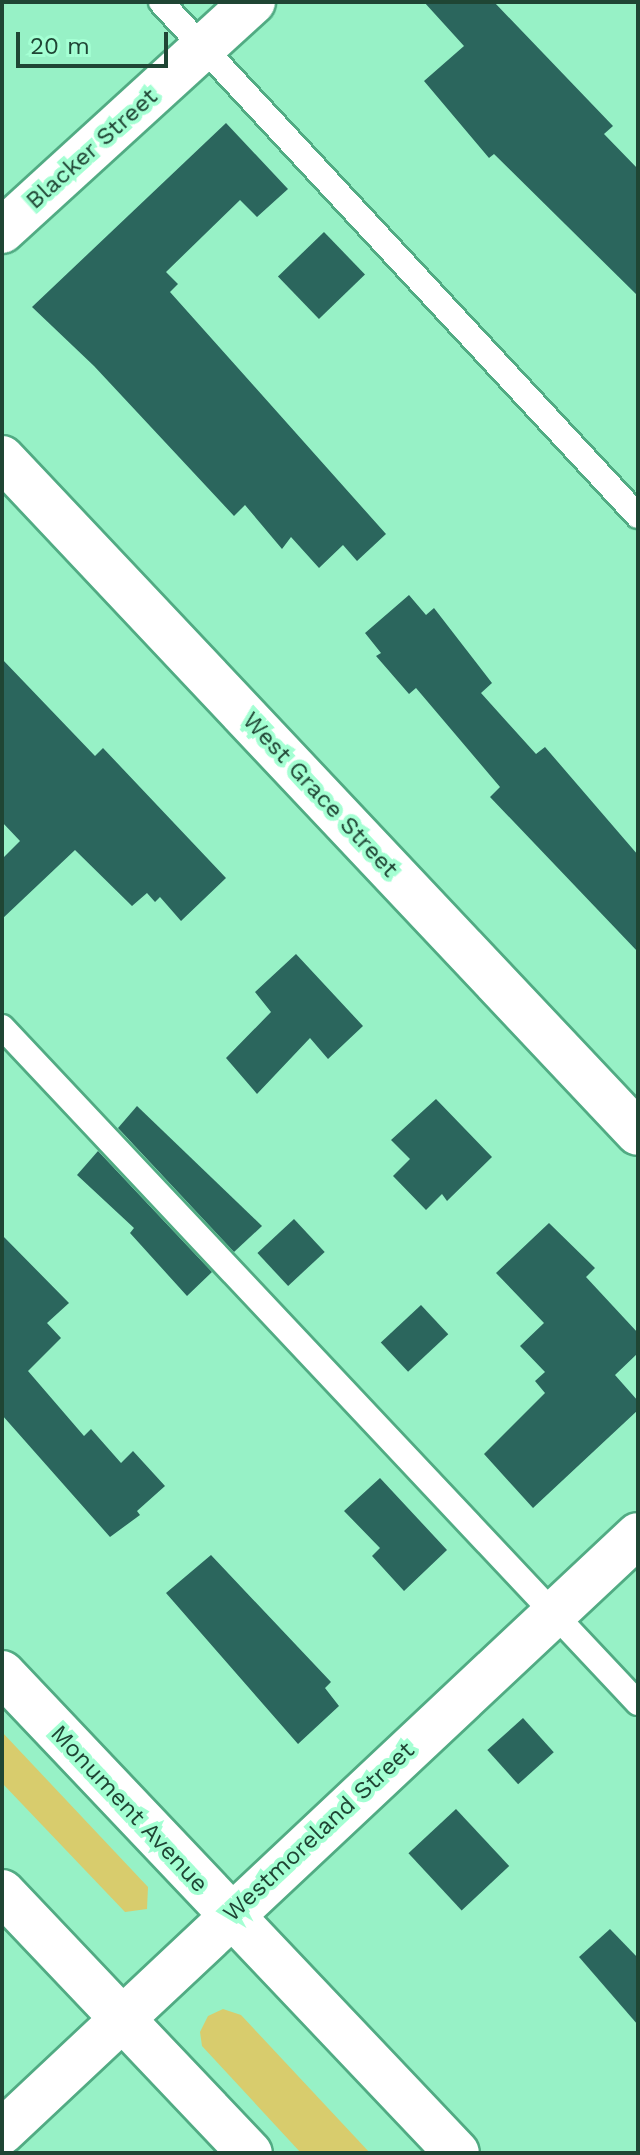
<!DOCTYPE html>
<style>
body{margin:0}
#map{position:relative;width:640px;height:2155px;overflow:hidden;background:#97f1c6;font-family:"Work Sans",sans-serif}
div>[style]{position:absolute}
.green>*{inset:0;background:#d8cc6d}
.building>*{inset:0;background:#2b665d;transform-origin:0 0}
.roads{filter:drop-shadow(2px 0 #51ab83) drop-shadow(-2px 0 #51ab83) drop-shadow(0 2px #51ab83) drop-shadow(0 -2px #51ab83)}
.lane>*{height:24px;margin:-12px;padding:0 12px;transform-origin:12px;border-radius:12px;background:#fff}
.street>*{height:44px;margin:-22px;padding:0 22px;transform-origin:22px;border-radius:22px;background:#fff}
.secondary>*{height:44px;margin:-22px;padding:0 22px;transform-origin:22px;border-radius:22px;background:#fff}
span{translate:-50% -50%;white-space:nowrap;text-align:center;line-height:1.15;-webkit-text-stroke:8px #a4ffd3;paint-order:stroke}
.street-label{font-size:24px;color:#1f4534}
.frame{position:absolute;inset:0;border:4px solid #1f4534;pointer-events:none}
.scale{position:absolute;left:16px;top:32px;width:152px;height:36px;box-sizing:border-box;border:4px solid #1f4534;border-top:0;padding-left:10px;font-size:24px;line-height:28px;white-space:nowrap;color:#1f4534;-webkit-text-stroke:6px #a4ffd3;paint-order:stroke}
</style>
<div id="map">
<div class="green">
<i style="clip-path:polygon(2px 1732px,148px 1887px,147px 1909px,125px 1912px,2px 1783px)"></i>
<i style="clip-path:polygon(223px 2009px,241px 2015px,370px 2153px,301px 2153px,202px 2046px,200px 2032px,208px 2016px)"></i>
</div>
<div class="building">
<i style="clip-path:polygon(424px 2px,495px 3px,613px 126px,604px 134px,638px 169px,638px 296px,494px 154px,489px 158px,424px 81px,464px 46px)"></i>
<i style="clip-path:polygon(226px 123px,288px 189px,257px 217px,240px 200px,166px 272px,178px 284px,170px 292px,386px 534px,357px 561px,343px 545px,319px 568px,291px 537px,282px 549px,245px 505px,234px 516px,94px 366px,32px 307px)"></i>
<i style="left:324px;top:232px;width:59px;height:64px;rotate:46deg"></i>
<i style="clip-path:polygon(409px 595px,426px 615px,434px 608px,492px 683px,481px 693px,536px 754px,545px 747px,638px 855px,638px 952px,490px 797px,500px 787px,416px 688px,409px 694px,376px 656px,381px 653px,365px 633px)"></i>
<i style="clip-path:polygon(2px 659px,95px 756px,103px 748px,226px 878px,181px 921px,160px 897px,155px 902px,147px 893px,132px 906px,75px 850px,2px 919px,2px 859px,20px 841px,2px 822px)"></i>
<i style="clip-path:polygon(296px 954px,363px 1026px,328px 1059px,310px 1038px,257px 1094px,226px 1058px,271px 1012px,255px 992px)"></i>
<i style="clip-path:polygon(436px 1099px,492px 1157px,447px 1201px,442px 1194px,426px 1210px,393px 1176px,410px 1159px,391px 1140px)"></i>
<i style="clip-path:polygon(137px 1106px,262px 1226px,234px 1252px,118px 1128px)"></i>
<i style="clip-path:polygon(98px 1151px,212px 1272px,187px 1296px,130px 1233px,134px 1228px,77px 1175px)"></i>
<i style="left:294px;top:1219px;width:45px;height:50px;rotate:47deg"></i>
<i style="clip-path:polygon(549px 1223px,595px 1268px,586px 1277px,638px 1333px,638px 1353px,615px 1375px,638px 1401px,638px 1410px,533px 1508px,484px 1454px,545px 1393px,535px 1381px,545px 1372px,520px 1346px,544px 1323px,496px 1273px)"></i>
<i style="clip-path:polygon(2px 1235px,69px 1303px,47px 1323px,61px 1338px,28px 1371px,84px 1436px,91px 1429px,121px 1463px,133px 1451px,165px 1486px,137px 1511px,140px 1515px,110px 1537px,2px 1415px)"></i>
<i style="left:421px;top:1305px;width:40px;height:55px;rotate:47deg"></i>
<i style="clip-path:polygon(380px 1478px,447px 1550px,404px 1591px,372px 1556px,380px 1548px,344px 1511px)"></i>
<i style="clip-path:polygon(211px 1555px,331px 1682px,325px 1688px,339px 1706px,298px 1744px,166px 1593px)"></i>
<i style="left:523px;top:1718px;width:46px;height:48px;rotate:48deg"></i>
<i style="left:456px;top:1809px;width:78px;height:65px;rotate:47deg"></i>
<i style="clip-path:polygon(610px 1929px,638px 1958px,638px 2025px,579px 1957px)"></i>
</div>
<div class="roads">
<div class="lane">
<i style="left:161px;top:2px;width:701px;rotate:47.14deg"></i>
<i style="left:2px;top:1027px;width:928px;rotate:46.75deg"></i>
</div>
<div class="street">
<i style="left:2px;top:231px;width:340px;rotate:-42.4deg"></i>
<i style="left:2px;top:458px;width:927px;rotate:46.7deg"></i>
</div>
<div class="secondary">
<i style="left:2px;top:1673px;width:661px;rotate:46.53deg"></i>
<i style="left:2px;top:1892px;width:360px;rotate:46.5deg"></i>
<i style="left:2px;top:2132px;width:872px;rotate:-43.19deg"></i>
</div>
</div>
<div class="street-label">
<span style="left:92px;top:149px;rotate:-42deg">Blacker Street</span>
<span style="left:320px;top:795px;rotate:47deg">West Grace Street</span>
<span style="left:129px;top:1809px;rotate:47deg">Monument Avenue</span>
<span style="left:319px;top:1832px;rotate:-43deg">Westmoreland Street</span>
</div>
<div class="frame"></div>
<div class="scale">20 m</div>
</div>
